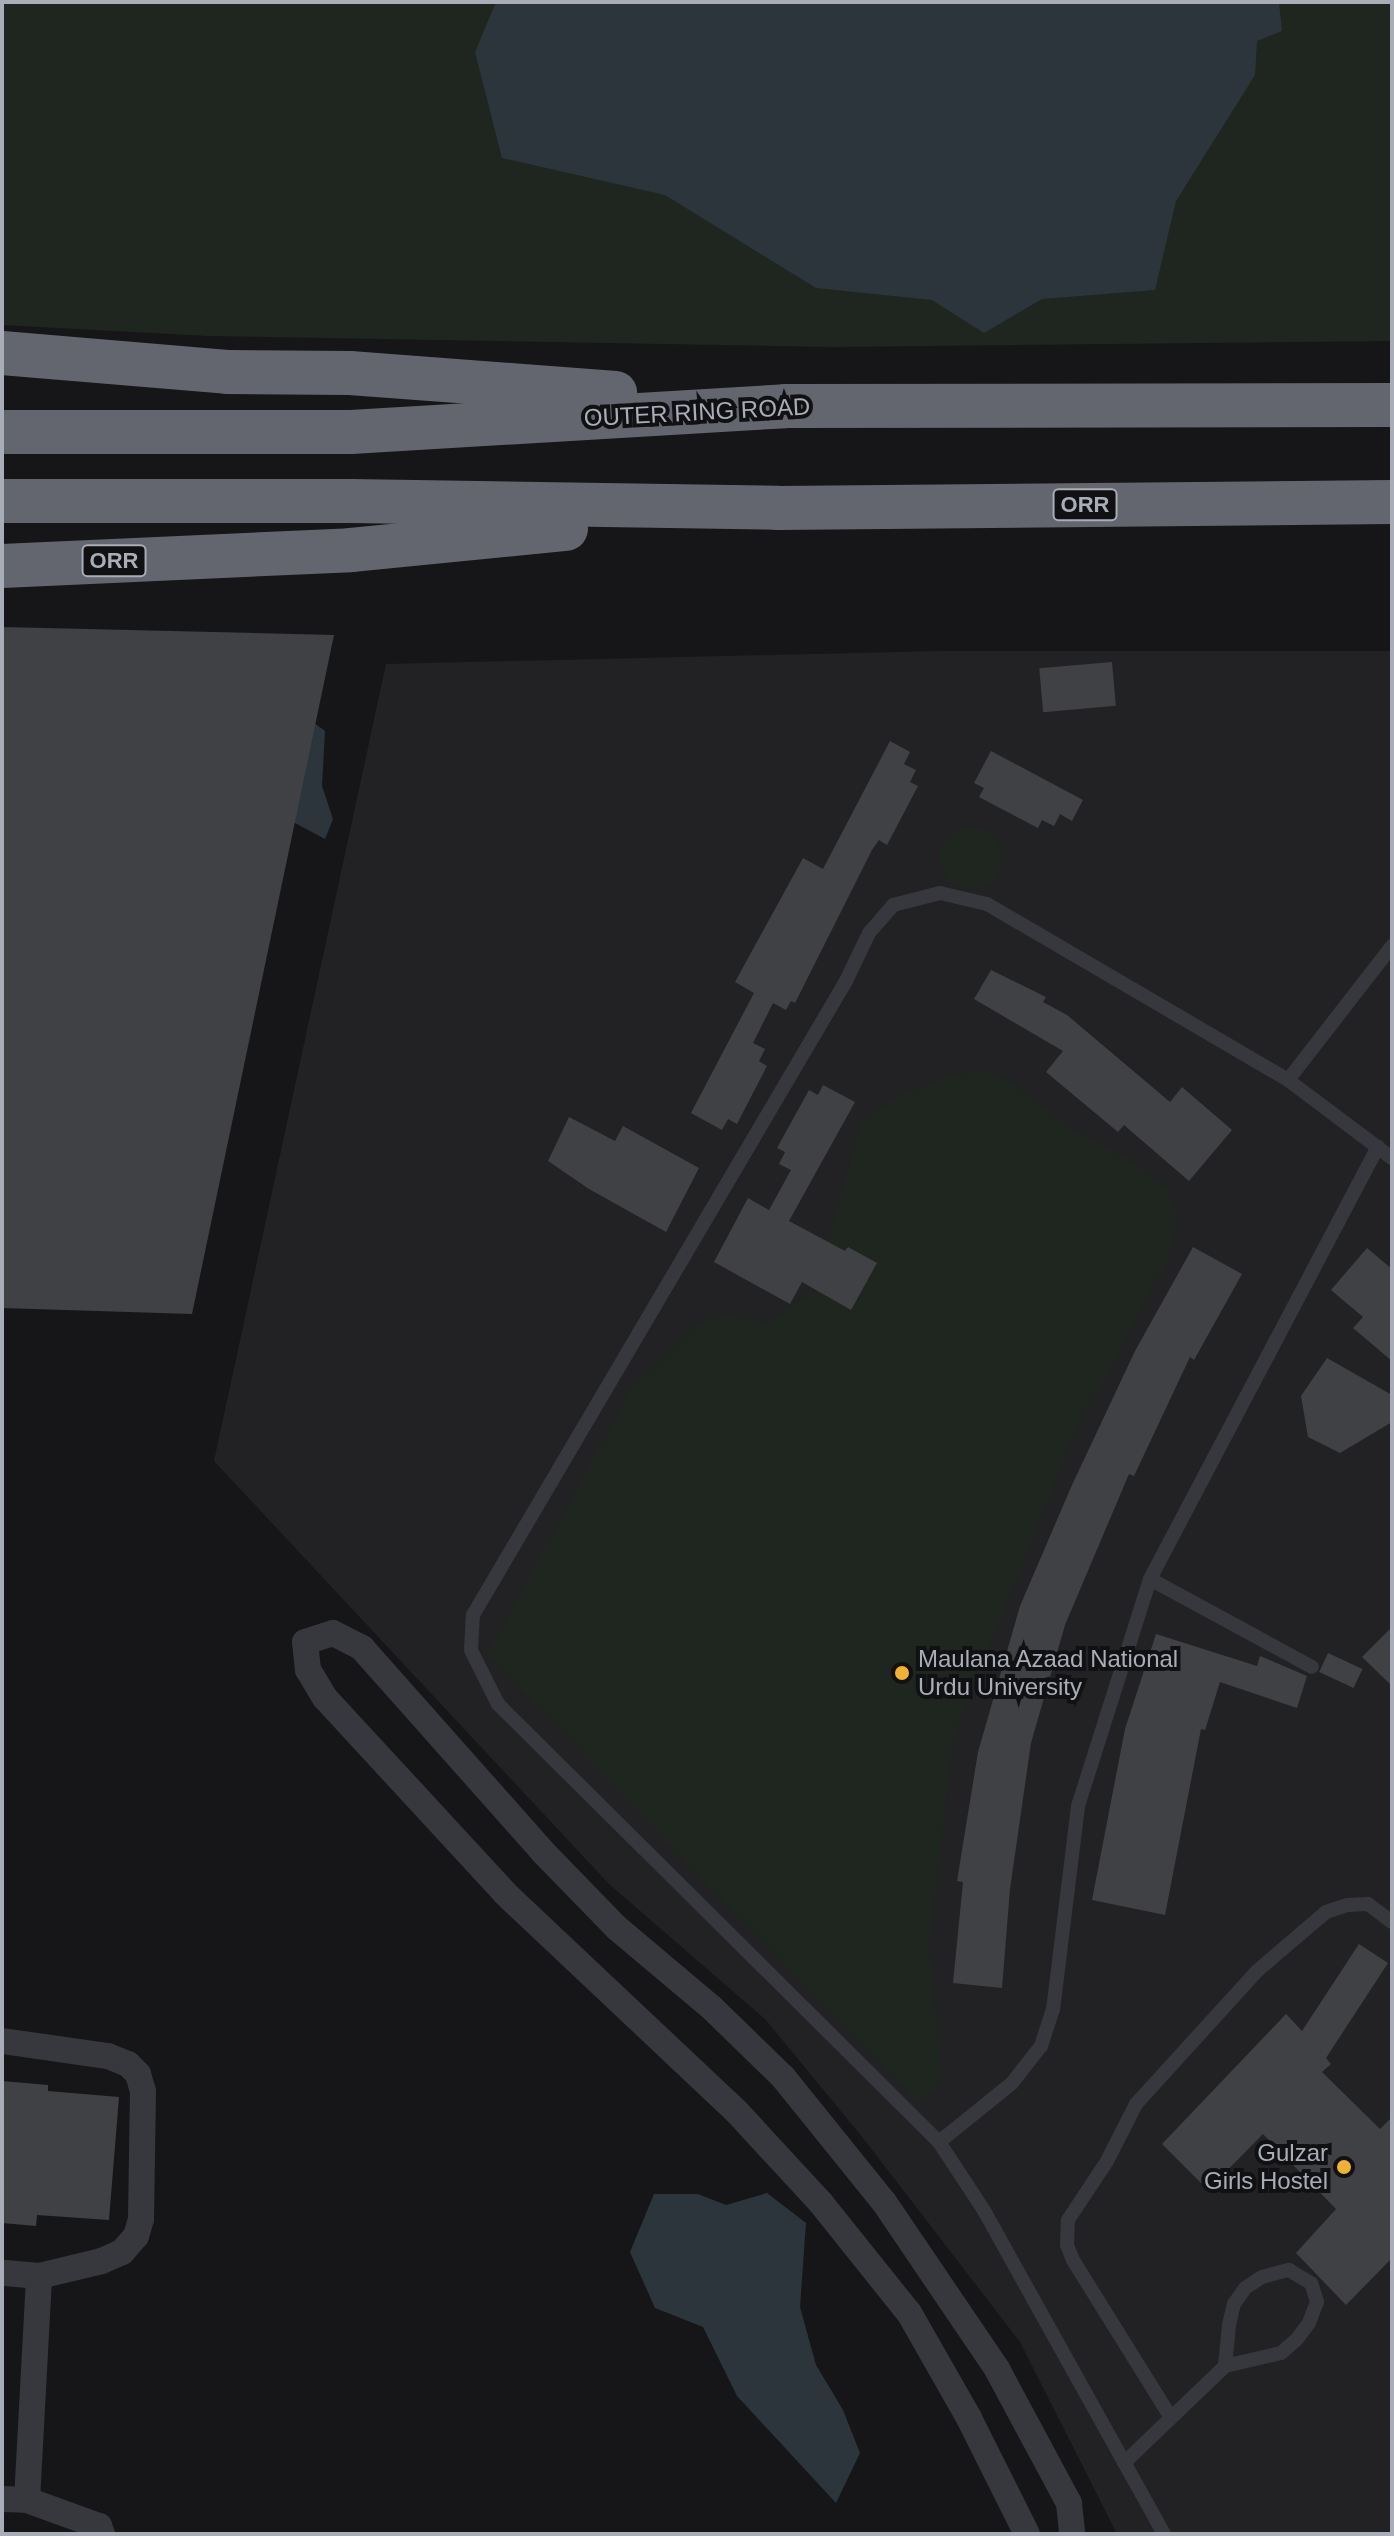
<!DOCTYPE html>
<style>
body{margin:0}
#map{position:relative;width:1394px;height:2536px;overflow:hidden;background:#161618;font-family:Helvetica,sans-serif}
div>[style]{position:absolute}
.built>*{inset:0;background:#222225}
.green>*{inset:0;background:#1e261f}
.round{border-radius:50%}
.water>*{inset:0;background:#2c353c}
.building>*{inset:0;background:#404145;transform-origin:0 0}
.lane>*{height:14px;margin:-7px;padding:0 7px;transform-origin:7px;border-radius:7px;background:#37383d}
.street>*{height:26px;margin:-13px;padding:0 13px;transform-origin:13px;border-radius:13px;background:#37383d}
.highway>*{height:44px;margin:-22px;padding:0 22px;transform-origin:22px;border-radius:22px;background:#63666e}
.dots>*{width:22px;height:22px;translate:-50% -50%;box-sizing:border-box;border:4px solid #111113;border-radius:50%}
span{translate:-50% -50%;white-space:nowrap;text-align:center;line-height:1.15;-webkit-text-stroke:8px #111113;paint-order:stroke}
.shield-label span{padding:2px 6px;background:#111113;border:2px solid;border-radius:6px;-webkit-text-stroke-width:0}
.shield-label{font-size:22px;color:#a8adb8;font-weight:700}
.street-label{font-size:24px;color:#a8adb8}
.poi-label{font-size:24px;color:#a8adb8}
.left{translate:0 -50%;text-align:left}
.right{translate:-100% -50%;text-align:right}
.frame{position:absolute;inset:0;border:4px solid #a8adb8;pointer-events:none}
</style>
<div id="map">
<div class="built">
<i style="clip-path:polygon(939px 651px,1392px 651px,1392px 2534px,1117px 2534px,1020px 2342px,863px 2138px,765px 2019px,609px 1884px,214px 1461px,386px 664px)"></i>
</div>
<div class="green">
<i style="clip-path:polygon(2px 2px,1392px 2px,1392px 341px,834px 347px,208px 336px,2px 325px)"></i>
<i class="round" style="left:940px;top:827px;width:62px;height:62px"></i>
<i style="clip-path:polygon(980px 1070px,1003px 1076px,1075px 1131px,1139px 1165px,1167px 1189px,1176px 1209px,1175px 1232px,1169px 1257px,1070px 1443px,953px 1739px,929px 1946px,942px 2077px,934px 2092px,916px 2101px,487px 1655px,631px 1389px,696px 1325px,723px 1316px,767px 1322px,816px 1291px,860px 1123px,898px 1096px,956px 1074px)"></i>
</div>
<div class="water">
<i style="clip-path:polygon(496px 2px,1279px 2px,1282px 31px,1257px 41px,1255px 75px,1176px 201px,1155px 290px,1042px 299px,984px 333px,932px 300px,816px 288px,665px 195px,502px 158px,475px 52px)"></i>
<i style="clip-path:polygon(298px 711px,325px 731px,322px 786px,333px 819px,325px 839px,278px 814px)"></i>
<i style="clip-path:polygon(767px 2193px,806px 2223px,800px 2307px,816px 2365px,843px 2410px,860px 2453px,836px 2503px,737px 2396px,703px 2327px,655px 2308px,630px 2252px,654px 2194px,698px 2194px,726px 2205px)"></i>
</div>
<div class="building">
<i style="clip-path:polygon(2px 627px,334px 635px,192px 1314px,2px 1308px)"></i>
<i style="left:1112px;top:662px;width:44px;height:73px;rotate:85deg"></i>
<i style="clip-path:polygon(890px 741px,910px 752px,904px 764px,916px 770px,910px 782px,918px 786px,887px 845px,879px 840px,872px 850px,795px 1003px,791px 1001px,786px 1010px,773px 1003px,753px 1043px,765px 1049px,759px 1061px,767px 1066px,737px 1124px,728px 1119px,722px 1130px,691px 1113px,754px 993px,735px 982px,803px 858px,823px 869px)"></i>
<i style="clip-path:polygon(991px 751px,1083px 800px,1072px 821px,1060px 814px,1054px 826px,1042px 820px,1038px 828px,979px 797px,984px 788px,974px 783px)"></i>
<i style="clip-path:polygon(991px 970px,1046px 997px,1043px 1002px,1067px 1015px,1170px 1102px,1182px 1087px,1232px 1130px,1189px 1181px,1124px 1125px,1118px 1132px,1046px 1072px,1063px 1051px,974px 999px)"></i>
<i style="clip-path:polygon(823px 1085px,855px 1102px,789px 1221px,845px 1251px,848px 1247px,877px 1263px,851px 1310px,802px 1282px,790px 1304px,714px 1262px,748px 1198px,769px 1210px,791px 1170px,779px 1164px,785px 1152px,777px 1148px,809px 1090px,818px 1095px)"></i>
<i style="clip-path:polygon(569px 1117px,615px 1141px,623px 1126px,699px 1168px,666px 1232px,589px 1189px,548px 1161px)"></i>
<i style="clip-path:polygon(1193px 1247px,1242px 1274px,1194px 1360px,1190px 1357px,1134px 1476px,1129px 1474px,1065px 1625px,1031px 1743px,1010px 1889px,1002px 1988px,953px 1983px,963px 1882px,957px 1881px,978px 1752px,1020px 1606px,1072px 1485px,1135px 1351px)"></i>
<i style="clip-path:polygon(1367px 1248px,1392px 1269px,1392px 1361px,1353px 1328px,1363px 1317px,1331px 1290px)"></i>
<i style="clip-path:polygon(1327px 1358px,1392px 1395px,1392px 1422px,1340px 1453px,1308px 1437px,1301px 1396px)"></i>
<i style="clip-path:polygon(1392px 1627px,1392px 1686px,1362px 1657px)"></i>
<i style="clip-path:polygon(1156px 1634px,1257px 1666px,1260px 1656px,1307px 1676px,1297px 1708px,1220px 1682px,1205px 1730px,1201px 1729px,1165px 1915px,1092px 1900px,1125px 1729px)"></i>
<i style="left:1328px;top:1653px;width:38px;height:21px;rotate:25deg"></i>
<i style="clip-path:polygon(1359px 1944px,1388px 1963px,1326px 2058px,1331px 2064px,1322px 2072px,1380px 2129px,1392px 2117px,1392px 2258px,1346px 2305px,1296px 2253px,1336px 2209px,1263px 2134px,1208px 2190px,1162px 2144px,1286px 2014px,1302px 2031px)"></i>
<i style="clip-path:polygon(2px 2081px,48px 2085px,48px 2091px,119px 2097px,109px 2220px,37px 2215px,36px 2226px,2px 2223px)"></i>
</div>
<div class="lane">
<i style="left:1288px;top:1080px;width:170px;rotate:-52.2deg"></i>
<i style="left:1150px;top:1579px;width:184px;rotate:28.5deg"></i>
<i style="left:939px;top:2142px;width:94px;rotate:-38.9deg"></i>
<i style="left:1012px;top:2083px;width:47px;rotate:-51.9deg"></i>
<i style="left:1041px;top:2046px;width:38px;rotate:-72deg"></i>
<i style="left:1053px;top:2010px;width:206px;rotate:-83deg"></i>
<i style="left:1078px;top:1806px;width:238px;rotate:-72.4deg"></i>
<i style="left:1150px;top:1579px;width:489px;rotate:-62.2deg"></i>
<i style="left:1170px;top:2416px;width:184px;rotate:-121.9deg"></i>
<i style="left:1073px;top:2260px;width:16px;rotate:-112deg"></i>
<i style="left:1067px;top:2245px;width:25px;rotate:-88deg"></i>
<i style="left:1068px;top:2220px;width:71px;rotate:-56.5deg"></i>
<i style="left:1107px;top:2161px;width:64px;rotate:-63deg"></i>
<i style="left:1136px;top:2104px;width:180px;rotate:-47.7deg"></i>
<i style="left:1257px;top:1971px;width:91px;rotate:-40.5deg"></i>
<i style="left:1326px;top:1912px;width:22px;rotate:-18deg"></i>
<i style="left:1347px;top:1905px;width:21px;rotate:-3deg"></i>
<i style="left:1368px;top:1904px;width:30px;rotate:37deg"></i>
<i style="left:1124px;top:2463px;width:140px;rotate:-43.8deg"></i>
<i style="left:1225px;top:2366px;width:41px;rotate:-84.4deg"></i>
<i style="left:1229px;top:2325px;width:22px;rotate:-77deg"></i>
<i style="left:1234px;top:2304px;width:19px;rotate:-55deg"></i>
<i style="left:1245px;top:2288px;width:20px;rotate:-33deg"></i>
<i style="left:1262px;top:2277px;width:28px;rotate:-15deg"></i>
<i style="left:1289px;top:2270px;width:26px;rotate:31deg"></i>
<i style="left:1311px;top:2283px;width:20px;rotate:72deg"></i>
<i style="left:1317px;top:2302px;width:22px;rotate:111deg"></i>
<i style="left:1309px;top:2323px;width:21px;rotate:127deg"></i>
<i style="left:1296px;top:2340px;width:20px;rotate:139deg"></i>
<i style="left:1281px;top:2353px;width:57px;rotate:166.9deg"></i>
<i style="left:1164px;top:2534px;width:368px;rotate:-119.1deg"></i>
<i style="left:985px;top:2212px;width:84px;rotate:-123.3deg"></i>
<i style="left:939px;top:2142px;width:622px;rotate:-135.2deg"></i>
<i style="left:498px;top:1704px;width:60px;rotate:-116.6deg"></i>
<i style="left:471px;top:1650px;width:35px;rotate:-87deg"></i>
<i style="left:473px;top:1615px;width:736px;rotate:-59.53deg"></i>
<i style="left:846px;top:981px;width:53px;rotate:-64.4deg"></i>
<i style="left:869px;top:933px;width:37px;rotate:-49deg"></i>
<i style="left:893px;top:905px;width:49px;rotate:-14.3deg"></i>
<i style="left:940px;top:893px;width:48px;rotate:13.2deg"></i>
<i style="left:987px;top:904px;width:349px;rotate:30.3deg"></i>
<i style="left:1288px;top:1080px;width:130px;rotate:36.9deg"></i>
</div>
<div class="street">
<i style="left:2px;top:2041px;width:107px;rotate:8.1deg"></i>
<i style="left:108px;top:2056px;width:22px;rotate:22deg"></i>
<i style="left:128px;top:2064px;width:14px;rotate:45deg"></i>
<i style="left:138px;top:2074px;width:18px;rotate:74deg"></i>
<i style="left:143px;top:2091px;width:128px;rotate:90.9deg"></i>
<i style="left:141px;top:2219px;width:18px;rotate:106deg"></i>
<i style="left:136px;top:2236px;width:21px;rotate:131deg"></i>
<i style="left:122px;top:2252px;width:22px;rotate:156deg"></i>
<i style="left:102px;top:2261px;width:65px;rotate:166.6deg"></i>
<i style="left:39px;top:2276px;width:37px;rotate:-175deg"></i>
<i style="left:2px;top:2499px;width:25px;rotate:2deg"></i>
<i style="left:27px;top:2500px;width:224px;rotate:-86.9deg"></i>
<i style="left:27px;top:2500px;width:77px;rotate:19.9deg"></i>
<i style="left:99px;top:2526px;width:9px;rotate:69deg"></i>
<i style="left:1027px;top:2534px;width:130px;rotate:-116.6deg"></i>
<i style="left:969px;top:2418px;width:121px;rotate:-119.7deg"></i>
<i style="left:909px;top:2313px;width:141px;rotate:-128.7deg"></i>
<i style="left:821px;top:2203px;width:125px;rotate:-132.7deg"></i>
<i style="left:736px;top:2111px;width:318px;rotate:-136.7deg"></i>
<i style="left:505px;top:1893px;width:265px;rotate:-132.7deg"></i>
<i style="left:325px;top:1698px;width:33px;rotate:-121deg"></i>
<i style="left:308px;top:1670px;width:28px;rotate:-96deg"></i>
<i style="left:305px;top:1642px;width:29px;rotate:-18deg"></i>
<i style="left:333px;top:1633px;width:33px;rotate:27deg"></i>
<i style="left:362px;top:1648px;width:273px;rotate:48.4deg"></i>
<i style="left:543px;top:1852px;width:106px;rotate:45.8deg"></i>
<i style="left:617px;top:1928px;width:124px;rotate:40.1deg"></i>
<i style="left:712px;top:2008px;width:99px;rotate:44.2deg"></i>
<i style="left:783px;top:2077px;width:161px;rotate:51.1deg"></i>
<i style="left:884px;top:2202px;width:202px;rotate:55.9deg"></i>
<i style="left:997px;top:2369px;width:152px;rotate:61.8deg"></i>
<i style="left:1069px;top:2503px;width:31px;rotate:84deg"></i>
</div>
<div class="highway">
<i style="left:2px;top:353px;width:226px;rotate:4.8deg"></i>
<i style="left:227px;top:372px;width:123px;rotate:0.5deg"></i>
<i style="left:350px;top:373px;width:266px;rotate:4.3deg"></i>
<i style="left:2px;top:432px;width:349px"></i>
<i style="left:351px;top:432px;width:435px;rotate:-3.4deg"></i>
<i style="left:785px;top:406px;width:607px;rotate:-0.09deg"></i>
<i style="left:2px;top:501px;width:349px"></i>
<i style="left:351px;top:501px;width:427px;rotate:0.9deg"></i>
<i style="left:778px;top:508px;width:614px;rotate:-0.56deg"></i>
<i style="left:2px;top:566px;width:349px;rotate:-2.6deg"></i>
<i style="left:351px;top:550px;width:216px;rotate:-5.6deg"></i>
</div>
<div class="dots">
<i style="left:902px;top:1673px;background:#f2b134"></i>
<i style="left:1344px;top:2167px;background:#f2b134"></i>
</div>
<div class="shield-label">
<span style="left:1085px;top:505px">ORR</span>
<span style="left:114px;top:561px">ORR</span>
</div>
<div class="street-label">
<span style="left:697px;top:412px;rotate:-3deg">OUTER RING ROAD</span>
</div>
<div class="poi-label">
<span class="left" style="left:918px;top:1673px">Maulana Azaad National<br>Urdu University</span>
<span class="right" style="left:1328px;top:2167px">Gulzar<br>Girls Hostel</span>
</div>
<div class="frame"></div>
</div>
